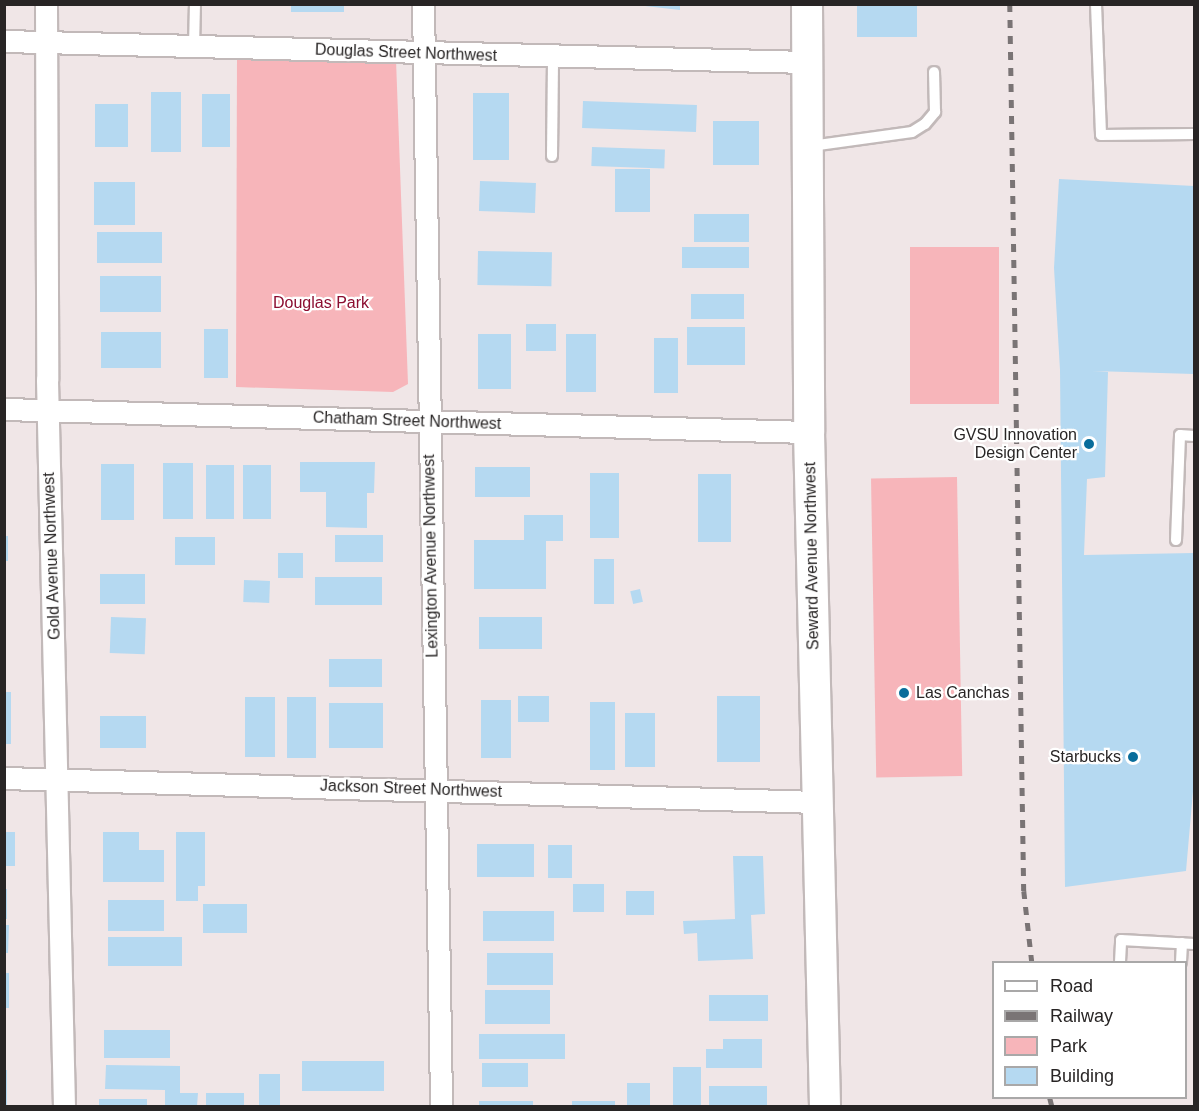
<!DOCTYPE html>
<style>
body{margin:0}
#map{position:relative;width:1199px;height:1111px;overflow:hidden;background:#f0e6e7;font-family:Helvetica,sans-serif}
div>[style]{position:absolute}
.green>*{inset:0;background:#f7b5ba;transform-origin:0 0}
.building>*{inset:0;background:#b5d9f1;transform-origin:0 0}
.roads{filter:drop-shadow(2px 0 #c2b9b9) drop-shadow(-2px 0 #c2b9b9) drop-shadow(0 2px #c2b9b9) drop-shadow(0 -2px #c2b9b9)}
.lane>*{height:10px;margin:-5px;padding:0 5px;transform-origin:5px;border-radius:5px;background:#fff}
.street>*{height:21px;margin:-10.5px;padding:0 10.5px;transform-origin:10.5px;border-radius:10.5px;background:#fff}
.secondary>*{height:30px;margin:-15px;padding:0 15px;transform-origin:15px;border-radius:15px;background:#fff}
.rail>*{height:4.5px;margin-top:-2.25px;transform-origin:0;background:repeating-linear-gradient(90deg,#7a7475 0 8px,transparent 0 16px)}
.dots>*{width:16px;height:16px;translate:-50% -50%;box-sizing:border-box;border:3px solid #fff;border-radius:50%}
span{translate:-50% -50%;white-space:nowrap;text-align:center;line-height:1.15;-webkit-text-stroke:4.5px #fff;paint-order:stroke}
.street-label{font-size:16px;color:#282525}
.park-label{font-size:16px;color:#8b0d30}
.poi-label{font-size:16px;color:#282525}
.right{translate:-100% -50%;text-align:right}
.left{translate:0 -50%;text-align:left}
.frame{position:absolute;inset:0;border:6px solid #282525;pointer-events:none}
.legend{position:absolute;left:992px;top:961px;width:195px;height:138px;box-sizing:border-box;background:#fff;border:2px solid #a9a8a8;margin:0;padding:8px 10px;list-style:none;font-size:18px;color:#282525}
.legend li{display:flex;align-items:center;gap:12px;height:30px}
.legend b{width:30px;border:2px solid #a9a8a8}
</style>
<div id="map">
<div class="green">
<i style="clip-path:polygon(237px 54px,396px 60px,408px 384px,393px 392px,236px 387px)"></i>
<i style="left:910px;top:247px;width:89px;height:157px"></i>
<i style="left:957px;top:477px;width:299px;height:86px;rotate:89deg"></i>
</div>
<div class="building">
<i style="left:291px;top:4px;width:53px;height:8px"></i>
<i style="clip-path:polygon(645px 4px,680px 4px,680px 10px,645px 6px)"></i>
<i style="left:857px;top:4px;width:60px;height:33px"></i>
<i style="left:151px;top:92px;width:30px;height:60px"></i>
<i style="left:473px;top:93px;width:36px;height:67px"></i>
<i style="left:202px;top:94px;width:28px;height:53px"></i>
<i style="left:583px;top:101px;width:114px;height:27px;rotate:2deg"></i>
<i style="left:95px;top:104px;width:33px;height:43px"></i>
<i style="left:713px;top:121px;width:46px;height:44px"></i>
<i style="left:592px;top:147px;width:73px;height:19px;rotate:2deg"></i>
<i style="left:615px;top:169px;width:35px;height:43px"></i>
<i style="clip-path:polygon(1059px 179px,1194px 186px,1194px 374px,1093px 371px,1108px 372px,1105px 477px,1087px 479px,1084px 555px,1194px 553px,1194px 780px,1186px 871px,1065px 887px,1060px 370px,1054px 268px)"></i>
<i style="left:480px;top:181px;width:56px;height:30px;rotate:2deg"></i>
<i style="left:94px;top:182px;width:41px;height:43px"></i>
<i style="left:694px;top:214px;width:55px;height:28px"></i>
<i style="left:97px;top:232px;width:65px;height:31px"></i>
<i style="left:682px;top:247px;width:67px;height:21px"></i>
<i style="left:478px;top:251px;width:74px;height:34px;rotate:1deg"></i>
<i style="left:100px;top:276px;width:61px;height:36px"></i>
<i style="left:691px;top:294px;width:53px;height:25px"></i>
<i style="left:526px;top:324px;width:30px;height:27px"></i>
<i style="left:687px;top:327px;width:58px;height:38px"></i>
<i style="left:204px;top:329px;width:24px;height:49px"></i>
<i style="left:101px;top:332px;width:60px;height:36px"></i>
<i style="left:478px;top:334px;width:33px;height:55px"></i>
<i style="left:566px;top:334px;width:30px;height:58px"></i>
<i style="left:654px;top:338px;width:24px;height:55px"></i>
<i style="clip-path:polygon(300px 462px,375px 462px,374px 493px,367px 493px,367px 528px,326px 527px,326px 492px,300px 492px)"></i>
<i style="left:163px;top:463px;width:30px;height:56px"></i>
<i style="left:101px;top:464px;width:33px;height:56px"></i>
<i style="left:206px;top:465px;width:28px;height:54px"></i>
<i style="left:243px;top:465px;width:28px;height:54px"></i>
<i style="left:475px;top:467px;width:55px;height:30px"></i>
<i style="left:590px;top:473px;width:29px;height:65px"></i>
<i style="left:698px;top:474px;width:33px;height:68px"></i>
<i style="clip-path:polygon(524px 515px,563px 515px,563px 541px,546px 541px,546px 589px,474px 589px,474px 540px,524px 540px)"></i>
<i style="left:335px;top:535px;width:48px;height:27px"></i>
<i style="left:4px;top:536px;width:4px;height:25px"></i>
<i style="left:175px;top:537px;width:40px;height:28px"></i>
<i style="left:278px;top:553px;width:25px;height:25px"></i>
<i style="left:594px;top:559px;width:20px;height:45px"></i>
<i style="left:100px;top:574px;width:45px;height:30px"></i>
<i style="left:315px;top:577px;width:67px;height:28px"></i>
<i style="left:244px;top:580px;width:26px;height:22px;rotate:2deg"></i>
<i style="left:640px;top:589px;width:13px;height:10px;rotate:77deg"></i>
<i style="left:111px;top:617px;width:35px;height:36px;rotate:2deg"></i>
<i style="left:479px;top:617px;width:63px;height:32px"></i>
<i style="left:329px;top:659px;width:53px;height:28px"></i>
<i style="left:4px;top:692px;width:7px;height:52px"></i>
<i style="left:518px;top:696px;width:31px;height:26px"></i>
<i style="left:717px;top:696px;width:43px;height:66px"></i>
<i style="left:245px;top:697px;width:30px;height:60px"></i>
<i style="left:287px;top:697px;width:29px;height:61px"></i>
<i style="left:481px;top:700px;width:30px;height:58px"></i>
<i style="left:590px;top:702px;width:25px;height:68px"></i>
<i style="left:329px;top:703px;width:54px;height:45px"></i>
<i style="left:625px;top:713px;width:30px;height:54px"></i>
<i style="left:100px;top:716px;width:46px;height:32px"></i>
<i style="left:4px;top:832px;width:11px;height:34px"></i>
<i style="clip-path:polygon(103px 832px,139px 832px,139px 850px,164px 850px,164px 882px,103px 882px)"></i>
<i style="clip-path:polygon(176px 832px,205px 832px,205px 886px,198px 886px,198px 901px,176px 901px)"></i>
<i style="left:477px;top:844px;width:57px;height:33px"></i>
<i style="left:548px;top:845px;width:24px;height:33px"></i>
<i style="clip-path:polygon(733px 856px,763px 856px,765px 914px,751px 915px,753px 959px,698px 961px,697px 933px,684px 934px,683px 921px,735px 919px)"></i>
<i style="left:573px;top:884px;width:31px;height:28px"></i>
<i style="left:4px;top:889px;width:3px;height:30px"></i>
<i style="left:626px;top:891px;width:28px;height:24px"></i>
<i style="left:108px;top:900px;width:56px;height:31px"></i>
<i style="left:203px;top:904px;width:44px;height:29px"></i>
<i style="left:483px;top:911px;width:71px;height:30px"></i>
<i style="clip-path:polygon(4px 925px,9px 925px,8px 953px,4px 953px)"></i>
<i style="left:108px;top:937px;width:74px;height:29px"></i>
<i style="left:487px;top:953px;width:66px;height:32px"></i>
<i style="left:4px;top:973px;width:5px;height:35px"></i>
<i style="left:485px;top:990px;width:65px;height:34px"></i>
<i style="left:709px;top:995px;width:59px;height:26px"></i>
<i style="left:104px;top:1030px;width:66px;height:28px"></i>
<i style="left:479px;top:1034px;width:86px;height:25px"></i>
<i style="clip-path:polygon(723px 1039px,762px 1039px,762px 1068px,706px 1068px,706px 1049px,723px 1049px)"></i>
<i style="left:302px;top:1061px;width:82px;height:30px"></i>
<i style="left:482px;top:1063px;width:46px;height:24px"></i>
<i style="clip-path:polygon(106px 1065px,180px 1066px,180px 1093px,198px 1093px,197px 1106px,165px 1106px,165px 1090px,105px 1089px)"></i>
<i style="left:673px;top:1067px;width:28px;height:39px"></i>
<i style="left:4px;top:1070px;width:3px;height:36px"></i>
<i style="left:259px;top:1074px;width:21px;height:32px"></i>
<i style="left:627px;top:1083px;width:23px;height:23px"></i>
<i style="left:709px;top:1086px;width:58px;height:20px"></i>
<i style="left:206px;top:1093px;width:38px;height:13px"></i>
<i style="left:99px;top:1099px;width:48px;height:7px"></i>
<i style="left:479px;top:1101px;width:54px;height:5px"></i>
<i style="left:572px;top:1101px;width:43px;height:5px"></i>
</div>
<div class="roads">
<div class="lane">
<i style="left:1096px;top:4px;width:131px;rotate:87.8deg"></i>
<i style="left:1101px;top:135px;width:93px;rotate:-0.6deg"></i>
<i style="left:194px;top:47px;width:43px;rotate:-88.7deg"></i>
<i style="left:811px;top:146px;width:102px;rotate:-7.9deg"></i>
<i style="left:912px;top:132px;width:15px;rotate:-32deg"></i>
<i style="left:925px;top:124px;width:16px;rotate:-50deg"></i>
<i style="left:935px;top:112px;width:40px;rotate:-91.4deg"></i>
<i style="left:552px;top:156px;width:99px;rotate:-89.4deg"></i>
<i style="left:1176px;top:540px;width:105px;rotate:-87.8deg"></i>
<i style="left:1180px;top:435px;width:14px;rotate:4deg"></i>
<i style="left:1120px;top:962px;width:22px;rotate:-87deg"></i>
<i style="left:1121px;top:940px;width:73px;rotate:3.1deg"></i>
<i style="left:1181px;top:962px;width:19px;rotate:-87deg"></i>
</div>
<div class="street">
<i style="left:46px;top:4px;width:376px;rotate:89.8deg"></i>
<i style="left:47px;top:380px;width:726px;rotate:88.66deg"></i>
<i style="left:423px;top:4px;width:1102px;rotate:89.06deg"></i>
<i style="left:4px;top:41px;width:803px;rotate:1.5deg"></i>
<i style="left:4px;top:409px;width:805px;rotate:1.64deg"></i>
<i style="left:4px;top:778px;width:814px;rotate:1.69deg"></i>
</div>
<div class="secondary">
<i style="left:807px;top:4px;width:428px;rotate:89.7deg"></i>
<i style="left:809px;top:432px;width:674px;rotate:88.64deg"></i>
</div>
</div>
<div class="rail">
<i style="left:1010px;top:4px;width:887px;rotate:89.1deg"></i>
<i style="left:1024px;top:891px;width:71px;rotate:83.6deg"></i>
<i style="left:1050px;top:1098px;width:8px;rotate:76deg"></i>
</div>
<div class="dots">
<i style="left:1089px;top:444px;background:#096d9b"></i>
<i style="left:904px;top:693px;background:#096d9b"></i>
<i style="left:1133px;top:757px;background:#096d9b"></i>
</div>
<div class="street-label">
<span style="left:406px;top:53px;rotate:2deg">Douglas Street Northwest</span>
<span style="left:407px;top:421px;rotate:2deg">Chatham Street Northwest</span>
<span style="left:52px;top:556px;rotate:-92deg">Gold Avenue Northwest</span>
<span style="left:431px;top:556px;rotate:-91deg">Lexington Avenue Northwest</span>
<span style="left:812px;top:556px;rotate:-91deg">Seward Avenue Northwest</span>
<span style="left:411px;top:789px;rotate:2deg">Jackson Street Northwest</span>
</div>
<div class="park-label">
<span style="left:321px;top:303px">Douglas Park</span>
</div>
<div class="poi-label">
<span class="right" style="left:1077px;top:444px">GVSU Innovation<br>Design Center</span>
<span class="left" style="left:916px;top:693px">Las Canchas</span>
<span class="right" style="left:1121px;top:757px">Starbucks</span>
</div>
<div class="frame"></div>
<ul class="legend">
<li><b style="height:8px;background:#fff"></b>Road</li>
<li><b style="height:8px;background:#7a7475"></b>Railway</li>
<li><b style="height:16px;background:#f7b5ba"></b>Park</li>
<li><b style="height:16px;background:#b5d9f1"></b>Building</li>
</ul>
</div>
